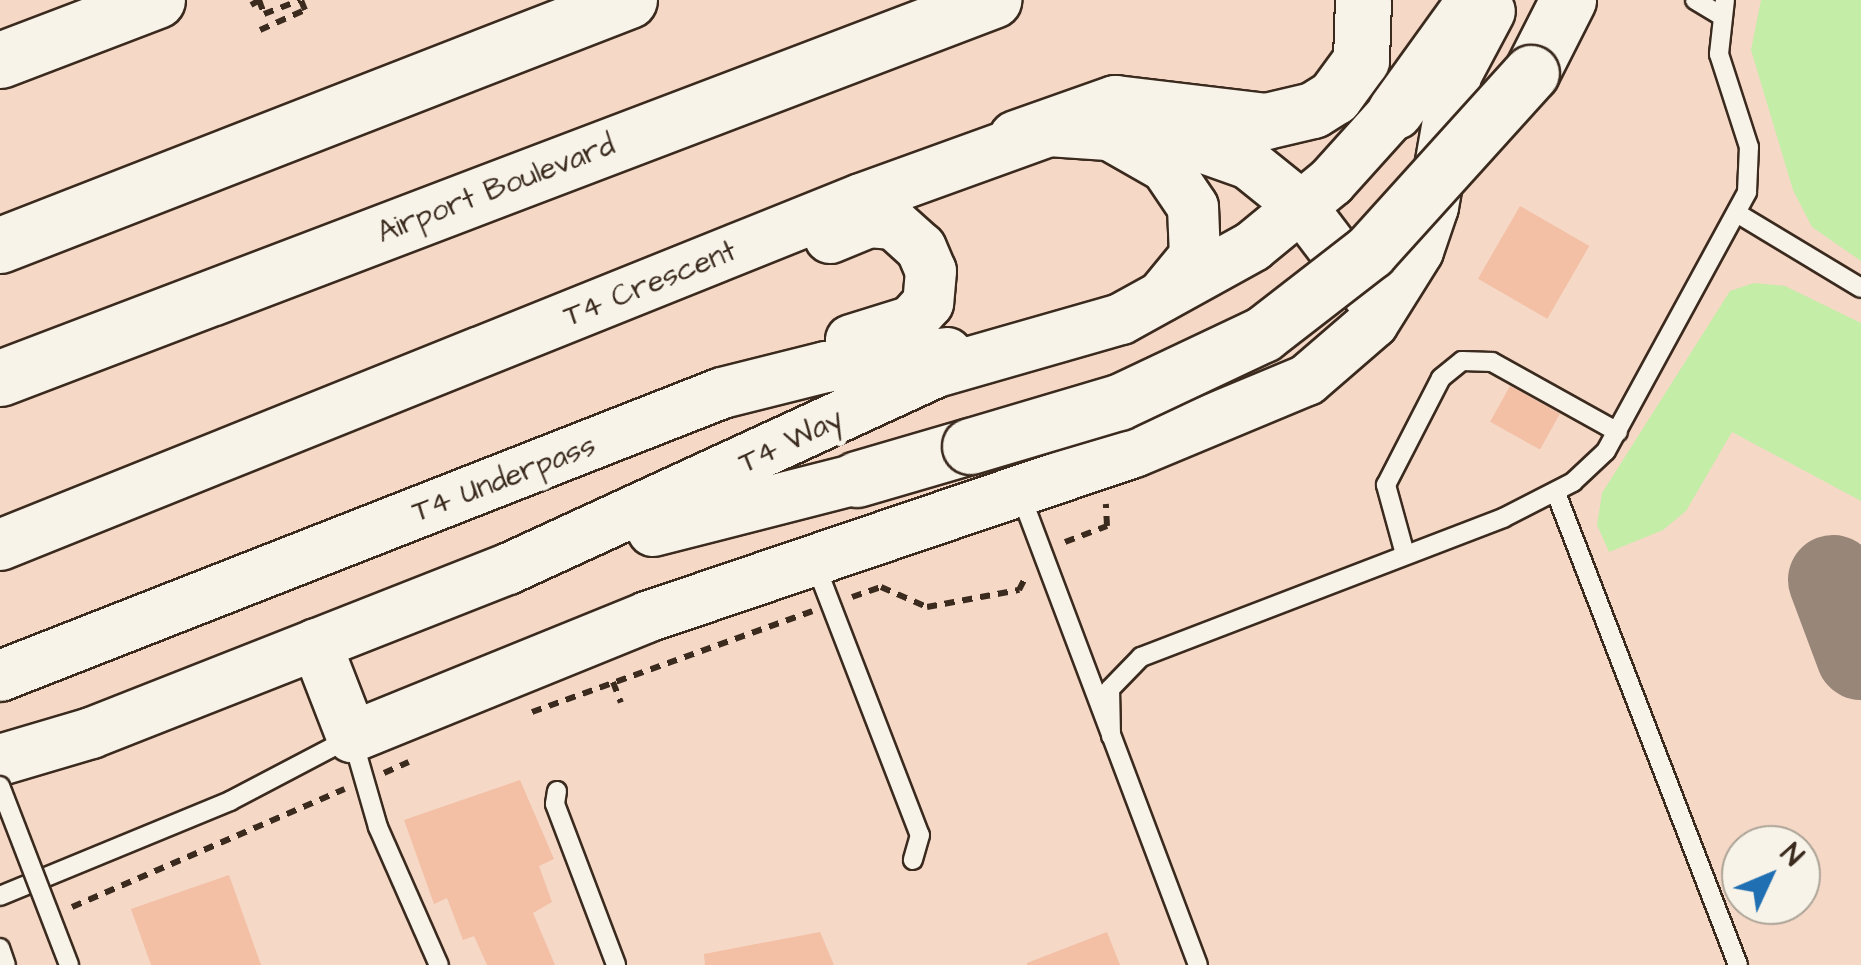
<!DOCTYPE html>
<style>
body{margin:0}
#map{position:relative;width:1861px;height:965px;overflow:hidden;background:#f6e3d4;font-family:"Architects Daughter",sans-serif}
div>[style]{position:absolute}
.built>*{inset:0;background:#f5d8c6}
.green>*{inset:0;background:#c4eda8}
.taxiway>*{height:90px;margin:-45px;padding:0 45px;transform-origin:45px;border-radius:45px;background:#988679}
.building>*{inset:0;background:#f3bfa5;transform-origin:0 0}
.path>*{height:6px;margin-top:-3px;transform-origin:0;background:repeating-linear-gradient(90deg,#3b2a1e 0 10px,transparent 0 18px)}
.roads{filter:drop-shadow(2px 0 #3b2a1e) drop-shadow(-2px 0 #3b2a1e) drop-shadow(0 2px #3b2a1e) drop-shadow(0 -2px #3b2a1e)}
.service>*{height:18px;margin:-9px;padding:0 9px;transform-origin:9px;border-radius:9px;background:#f7f3e8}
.secondary>*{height:50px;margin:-25px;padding:0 25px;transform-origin:25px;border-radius:25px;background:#f7f3e8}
.trunk>*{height:55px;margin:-27.5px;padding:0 27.5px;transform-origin:27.5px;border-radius:27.5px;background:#f7f3e8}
.motorway>*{height:55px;margin:-27.5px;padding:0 27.5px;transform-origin:27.5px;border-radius:27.5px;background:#f7f3e8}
.path-bridge>*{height:6px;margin-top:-3px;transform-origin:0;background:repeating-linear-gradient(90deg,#3b2a1e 0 10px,transparent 0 18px)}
.bridges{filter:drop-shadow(2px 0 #3b2a1e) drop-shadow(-2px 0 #3b2a1e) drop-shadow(0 2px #3b2a1e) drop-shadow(0 -2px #3b2a1e)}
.service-bridge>*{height:18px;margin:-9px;padding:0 9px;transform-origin:9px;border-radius:9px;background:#f7f3e8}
.motorway-bridge>*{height:55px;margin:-27.5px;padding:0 27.5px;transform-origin:27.5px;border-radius:27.5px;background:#f7f3e8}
span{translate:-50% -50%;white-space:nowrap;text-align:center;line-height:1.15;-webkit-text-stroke:10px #f7f3e8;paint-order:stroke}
.street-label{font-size:30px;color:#3b2a1e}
.north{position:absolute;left:1721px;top:825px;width:100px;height:100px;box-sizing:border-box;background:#f7f3e8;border:2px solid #aca397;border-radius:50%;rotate:46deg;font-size:28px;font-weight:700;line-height:40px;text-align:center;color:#3b2a1e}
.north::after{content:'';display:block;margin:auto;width:35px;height:45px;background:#1f6fb2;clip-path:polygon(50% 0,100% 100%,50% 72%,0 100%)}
</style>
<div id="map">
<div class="built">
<i style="clip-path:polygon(evenodd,0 0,1861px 0,1861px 965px,0 965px,0 0,1741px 845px,1801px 845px,1801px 905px,1741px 905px,1741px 845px)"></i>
</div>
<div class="green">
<i style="clip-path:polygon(1761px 0,1861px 0,1861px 261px,1812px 227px,1793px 190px,1751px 50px)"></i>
<i style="clip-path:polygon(1754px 283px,1785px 286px,1861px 323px,1861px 501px,1732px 432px,1686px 511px,1663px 530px,1609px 552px,1597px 525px,1602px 493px,1730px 291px)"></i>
</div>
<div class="taxiway">
<i style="left:1833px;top:580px;width:80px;rotate:69.5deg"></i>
</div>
<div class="building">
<i style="left:1520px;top:206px;width:80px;height:84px;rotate:30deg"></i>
<i style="left:1510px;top:386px;width:57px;height:41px;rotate:29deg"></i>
<i style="clip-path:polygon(520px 780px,554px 859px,539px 866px,552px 902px,533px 913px,555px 965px,487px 965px,474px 936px,463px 940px,447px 898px,434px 904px,404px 820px)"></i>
<i style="clip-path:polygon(229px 875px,261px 965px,151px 965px,131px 909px)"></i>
<i style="clip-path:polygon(820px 932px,834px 965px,705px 965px,704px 954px)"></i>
<i style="clip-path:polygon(1107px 932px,1120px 965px,1027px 965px,1027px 963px)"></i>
</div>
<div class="path">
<i style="left:259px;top:0;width:15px;rotate:70deg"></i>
<i style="left:264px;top:14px;width:39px;rotate:-21deg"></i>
<i style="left:260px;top:30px;width:49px;rotate:-24deg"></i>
<i style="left:305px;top:10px;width:11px;rotate:-112deg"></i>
<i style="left:1065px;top:542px;width:45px;rotate:-20.9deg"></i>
<i style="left:1107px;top:526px;width:22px;rotate:-93deg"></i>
<i style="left:852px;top:597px;width:31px;rotate:-19deg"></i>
<i style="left:881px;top:587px;width:50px;rotate:23.5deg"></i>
<i style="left:927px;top:607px;width:94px;rotate:-10.5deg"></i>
<i style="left:1019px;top:590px;width:13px;rotate:-63deg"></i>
<i style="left:613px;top:682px;width:22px;rotate:69deg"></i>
<i style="left:532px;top:712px;width:298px;rotate:-19.8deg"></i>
<i style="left:384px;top:773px;width:27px;rotate:-24deg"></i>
<i style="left:72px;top:907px;width:297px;rotate:-23.4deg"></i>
</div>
<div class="roads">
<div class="service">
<i style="left:1695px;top:0;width:29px;rotate:31deg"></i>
<i style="left:1740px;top:215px;width:141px;rotate:31.1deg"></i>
<i style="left:1020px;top:493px;width:504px;rotate:69.34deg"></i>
<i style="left:1556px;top:493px;width:506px;rotate:68.91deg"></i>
<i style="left:1405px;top:554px;width:72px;rotate:-105.4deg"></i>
<i style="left:1386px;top:485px;width:120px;rotate:-62.8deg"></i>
<i style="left:1441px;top:378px;width:27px;rotate:-39deg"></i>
<i style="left:1462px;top:361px;width:30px;rotate:2deg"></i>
<i style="left:1492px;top:362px;width:144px;rotate:29.1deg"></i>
<i style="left:814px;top:561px;width:294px;rotate:68.9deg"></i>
<i style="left:920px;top:835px;width:26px;rotate:106deg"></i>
<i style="left:1111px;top:736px;width:47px;rotate:-91.2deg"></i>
<i style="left:1110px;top:689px;width:45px;rotate:-45.9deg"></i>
<i style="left:1141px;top:657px;width:388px;rotate:-21deg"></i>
<i style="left:1503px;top:518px;width:79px;rotate:-27.2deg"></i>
<i style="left:1573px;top:482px;width:45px;rotate:-43.2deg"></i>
<i style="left:1606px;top:451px;width:295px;rotate:-61.4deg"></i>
<i style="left:1747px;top:192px;width:45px;rotate:-87.5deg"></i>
<i style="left:1749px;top:147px;width:98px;rotate:-107.9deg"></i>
<i style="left:1719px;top:54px;width:54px;rotate:-83.7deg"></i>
<i style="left:557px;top:791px;width:13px;rotate:99deg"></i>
<i style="left:555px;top:804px;width:172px;rotate:69.2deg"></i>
<i style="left:0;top:896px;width:249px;rotate:-22.4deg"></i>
<i style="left:230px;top:801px;width:138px;rotate:-27.7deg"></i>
<i style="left:352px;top:737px;width:94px;rotate:73.9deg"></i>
<i style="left:378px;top:827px;width:151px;rotate:66.2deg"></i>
<i style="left:0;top:948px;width:18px;rotate:71deg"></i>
</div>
<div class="secondary">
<i style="left:1115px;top:138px;width:59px;rotate:29.6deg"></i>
<i style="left:1166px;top:167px;width:48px;rotate:56deg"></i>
<i style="left:1193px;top:207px;width:49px;rotate:87.7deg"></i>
<i style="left:1195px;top:256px;width:52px;rotate:129.5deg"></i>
<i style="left:830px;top:238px;width:42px;rotate:-22.3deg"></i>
<i style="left:869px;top:222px;width:25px;rotate:5deg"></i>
<i style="left:894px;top:224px;width:36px;rotate:42deg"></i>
<i style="left:921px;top:248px;width:25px;rotate:67deg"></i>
<i style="left:931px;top:271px;width:32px;rotate:95deg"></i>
<i style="left:928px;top:303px;width:24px;rotate:132deg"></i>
<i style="left:912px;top:321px;width:64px;rotate:162.7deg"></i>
<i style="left:653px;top:531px;width:211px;rotate:-14.3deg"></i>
<i style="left:0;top:545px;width:928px;rotate:-21.89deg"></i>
<i style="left:861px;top:199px;width:200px;rotate:-19.9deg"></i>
<i style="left:1049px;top:131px;width:132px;rotate:3.9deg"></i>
<i style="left:1181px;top:140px;width:72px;rotate:19.4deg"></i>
<i style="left:1249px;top:164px;width:67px;rotate:38.9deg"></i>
<i style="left:1301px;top:206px;width:119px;rotate:52.8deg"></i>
<i style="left:316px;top:644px;width:100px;rotate:68.8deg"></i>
<i style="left:352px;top:737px;width:318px;rotate:-22.1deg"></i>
<i style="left:647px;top:617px;width:514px;rotate:-18.72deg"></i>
<i style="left:1134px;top:452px;width:187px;rotate:-22.6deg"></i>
<i style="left:1307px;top:380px;width:87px;rotate:-40.8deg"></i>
<i style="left:1373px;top:323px;width:85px;rotate:-58deg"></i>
<i style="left:1418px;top:251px;width:46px;rotate:-71.2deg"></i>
<i style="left:1433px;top:207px;width:134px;rotate:-80.1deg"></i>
<i style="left:1456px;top:75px;width:72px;rotate:-62deg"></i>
<i style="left:0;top:676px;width:775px;rotate:-21.4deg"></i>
<i style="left:722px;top:393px;width:107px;rotate:-14deg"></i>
<i style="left:826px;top:367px;width:122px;rotate:-6.6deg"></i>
<i style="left:0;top:760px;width:95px;rotate:-16.5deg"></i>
<i style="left:91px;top:733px;width:448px;rotate:-21.5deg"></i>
<i style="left:508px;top:569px;width:471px;rotate:-24.7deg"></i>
<i style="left:936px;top:372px;width:192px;rotate:-16deg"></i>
<i style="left:1121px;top:319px;width:151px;rotate:-28.9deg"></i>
<i style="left:1253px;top:246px;width:101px;rotate:-39.4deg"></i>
<i style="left:1331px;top:182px;width:136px;rotate:-48deg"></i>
</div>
<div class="trunk">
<i style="left:1395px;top:111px;width:137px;rotate:-54.2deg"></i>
<i style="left:1016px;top:138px;width:105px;rotate:-19.5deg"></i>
<i style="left:1115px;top:103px;width:152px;rotate:6.8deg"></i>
<i style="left:1266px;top:121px;width:48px;rotate:-13.2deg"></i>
<i style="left:1313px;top:110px;width:25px;rotate:-32deg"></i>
<i style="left:1334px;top:97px;width:46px;rotate:-53.9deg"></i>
<i style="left:1361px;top:60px;width:60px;rotate:-88.1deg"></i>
<i style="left:0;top:245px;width:675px;rotate:-21.28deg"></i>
<i style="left:0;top:378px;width:1063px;rotate:-20.84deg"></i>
</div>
<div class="motorway">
<i style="left:0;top:60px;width:168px;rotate:-20.9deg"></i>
<i style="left:1531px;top:73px;width:82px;rotate:-63.1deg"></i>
<i style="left:857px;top:479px;width:118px;rotate:-16.3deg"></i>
</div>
</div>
<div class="path-bridge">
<i style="left:251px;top:5px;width:10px;rotate:-29deg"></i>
</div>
<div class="bridges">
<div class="service-bridge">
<i style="left:0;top:786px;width:192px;rotate:68.9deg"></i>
</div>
<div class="motorway-bridge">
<i style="left:970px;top:446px;width:155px;rotate:-16.5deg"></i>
<i style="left:1119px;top:402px;width:159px;rotate:-25.3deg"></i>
<i style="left:1263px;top:334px;width:135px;rotate:-37.8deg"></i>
<i style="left:1370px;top:251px;width:240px;rotate:-47.9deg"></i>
</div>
</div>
<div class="street-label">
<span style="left:496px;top:189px;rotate:-21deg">Airport Boulevard</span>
<span style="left:650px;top:284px;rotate:-22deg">T4 Crescent</span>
<span style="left:791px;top:441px;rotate:-26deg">T4 Way</span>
<span style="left:504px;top:479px;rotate:-21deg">T4 Underpass</span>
</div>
<div class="north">N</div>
</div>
